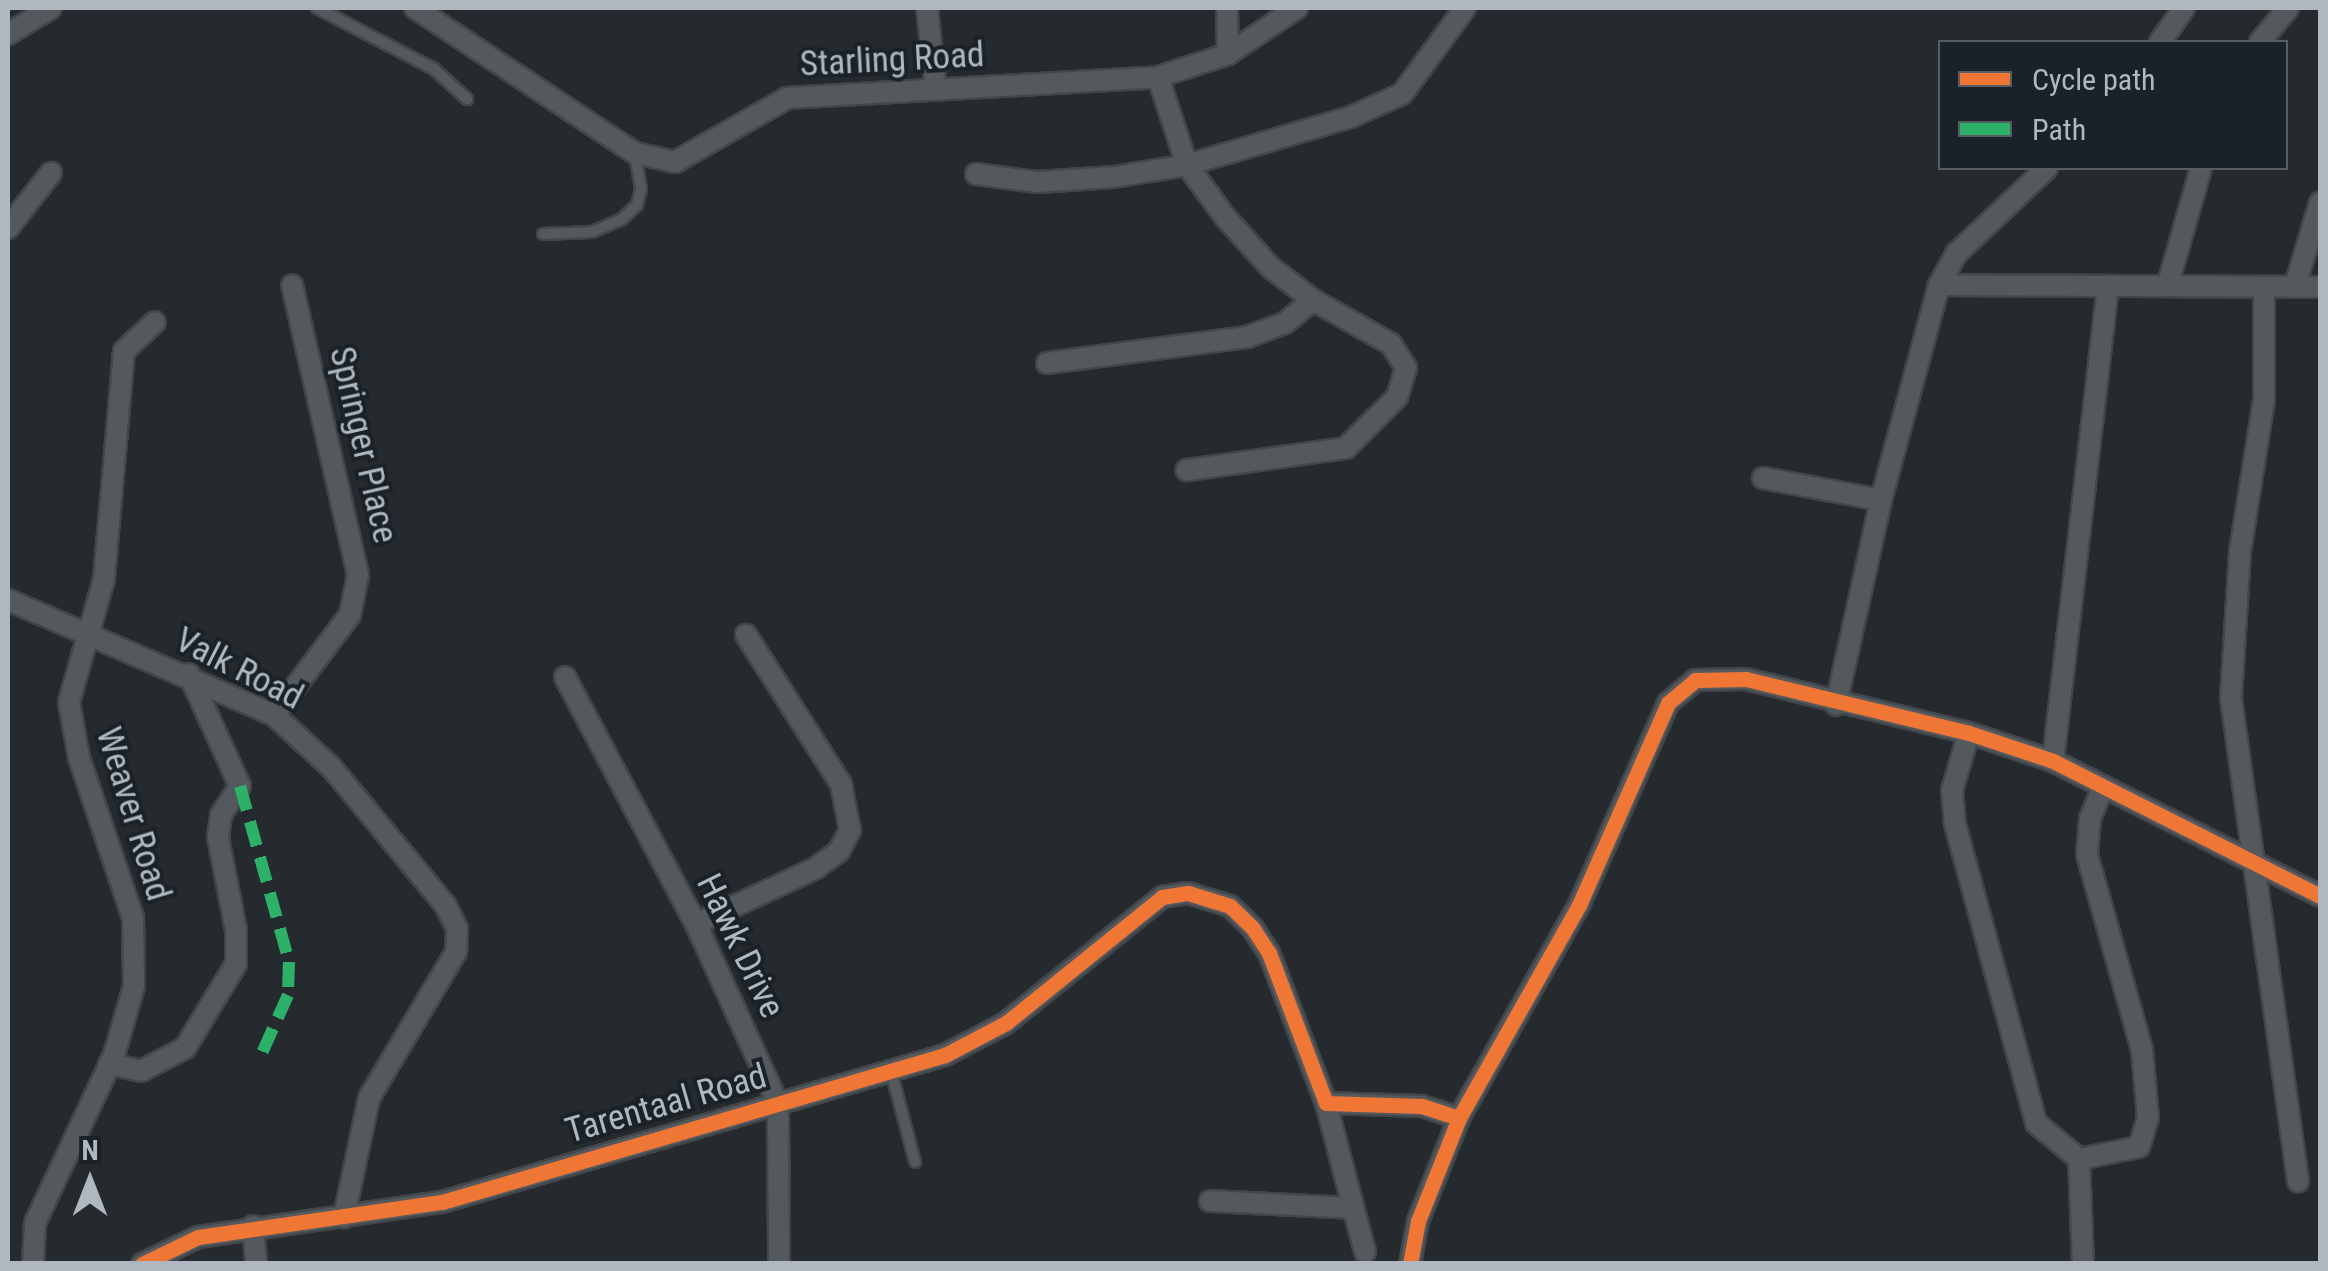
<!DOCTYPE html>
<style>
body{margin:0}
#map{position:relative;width:2328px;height:1271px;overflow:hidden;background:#252a2f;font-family:"Roboto Condensed",sans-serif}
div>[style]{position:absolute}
.roads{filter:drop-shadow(2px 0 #42464a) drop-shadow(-2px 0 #42464a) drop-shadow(0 2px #42464a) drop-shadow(0 -2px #42464a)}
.lane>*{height:10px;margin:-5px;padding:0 5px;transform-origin:5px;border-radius:5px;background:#54595e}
.street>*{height:20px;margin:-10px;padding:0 10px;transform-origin:10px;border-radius:10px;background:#54595e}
.quiet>*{height:12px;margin-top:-6px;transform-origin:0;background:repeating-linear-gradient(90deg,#2db169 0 25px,transparent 0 37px)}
.cycleway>*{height:15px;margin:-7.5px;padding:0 7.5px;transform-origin:7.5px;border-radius:7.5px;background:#f07635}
span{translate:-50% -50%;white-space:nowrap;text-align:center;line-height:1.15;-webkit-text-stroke:8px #1a2228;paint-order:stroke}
.street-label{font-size:35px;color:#afb8c1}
.frame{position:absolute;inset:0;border:10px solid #afb8c1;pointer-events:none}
.legend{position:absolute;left:1938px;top:40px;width:350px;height:130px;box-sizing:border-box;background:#1a2228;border:2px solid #565e65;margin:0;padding:12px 18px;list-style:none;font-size:30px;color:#afb8c1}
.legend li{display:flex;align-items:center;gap:20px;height:50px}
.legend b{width:50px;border:2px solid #565e65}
.north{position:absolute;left:40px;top:1131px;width:100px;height:100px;-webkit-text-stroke:8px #1a2228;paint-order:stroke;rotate:0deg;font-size:28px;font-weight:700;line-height:40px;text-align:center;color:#afb8c1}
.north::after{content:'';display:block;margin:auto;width:35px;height:45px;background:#afb8c1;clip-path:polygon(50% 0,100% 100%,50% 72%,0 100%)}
</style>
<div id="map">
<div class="roads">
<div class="lane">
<i style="left:317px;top:8px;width:132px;rotate:27.5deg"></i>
<i style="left:434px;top:69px;width:45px;rotate:42.3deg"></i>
<i style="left:543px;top:234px;width:49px;rotate:-2.3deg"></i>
<i style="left:592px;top:232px;width:33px;rotate:-23deg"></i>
<i style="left:622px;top:219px;width:21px;rotate:-43deg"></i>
<i style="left:637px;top:205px;width:16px;rotate:-76deg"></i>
<i style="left:641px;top:189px;width:36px;rotate:-100deg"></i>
<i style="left:891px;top:1071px;width:94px;rotate:75.2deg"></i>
</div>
<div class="street">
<i style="left:415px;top:8px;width:263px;rotate:33.4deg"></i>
<i style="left:635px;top:153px;width:41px;rotate:12.7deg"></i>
<i style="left:675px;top:162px;width:129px;rotate:-29.7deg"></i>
<i style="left:787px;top:98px;width:372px;rotate:-3.2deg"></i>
<i style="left:1158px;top:77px;width:74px;rotate:-18.2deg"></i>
<i style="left:1228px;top:54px;width:83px;rotate:-33.7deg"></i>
<i style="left:927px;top:8px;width:82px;rotate:83.7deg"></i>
<i style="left:1227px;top:8px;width:46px;rotate:88.8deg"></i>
<i style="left:8px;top:34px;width:50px;rotate:-31.2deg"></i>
<i style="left:2160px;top:42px;width:42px;rotate:-54.8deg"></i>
<i style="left:2260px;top:42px;width:44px;rotate:-50.5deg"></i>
<i style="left:1158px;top:77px;width:93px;rotate:71.8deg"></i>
<i style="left:1187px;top:165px;width:64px;rotate:53.8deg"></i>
<i style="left:1225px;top:217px;width:67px;rotate:48deg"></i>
<i style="left:1270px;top:267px;width:54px;rotate:37.5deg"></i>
<i style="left:1313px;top:300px;width:90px;rotate:29.4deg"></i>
<i style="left:1391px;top:344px;width:28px;rotate:58deg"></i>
<i style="left:1406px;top:368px;width:30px;rotate:107deg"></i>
<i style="left:1397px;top:397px;width:72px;rotate:135deg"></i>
<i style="left:1346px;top:448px;width:161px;rotate:172.1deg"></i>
<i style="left:976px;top:174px;width:62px;rotate:7.5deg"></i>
<i style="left:1037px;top:182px;width:77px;rotate:-3.7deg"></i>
<i style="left:1114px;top:177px;width:74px;rotate:-9.3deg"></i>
<i style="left:1187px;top:165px;width:171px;rotate:-16.3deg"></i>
<i style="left:1351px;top:117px;width:56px;rotate:-24.3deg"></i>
<i style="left:1402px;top:94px;width:107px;rotate:-53.8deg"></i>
<i style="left:8px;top:228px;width:70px;rotate:-52deg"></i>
<i style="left:2296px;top:283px;width:84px;rotate:-73.3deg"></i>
<i style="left:2168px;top:284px;width:121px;rotate:-74.1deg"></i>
<i style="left:1939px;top:285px;width:381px;rotate:0.3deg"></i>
<i style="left:2264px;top:289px;width:111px;rotate:90deg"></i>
<i style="left:2264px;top:400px;width:153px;rotate:99deg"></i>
<i style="left:2240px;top:551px;width:147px;rotate:93.5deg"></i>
<i style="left:2231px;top:698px;width:488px;rotate:82.1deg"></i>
<i style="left:1047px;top:363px;width:202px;rotate:-7.4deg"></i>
<i style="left:1247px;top:337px;width:40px;rotate:-20.2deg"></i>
<i style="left:1285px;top:323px;width:36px;rotate:-39deg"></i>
<i style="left:1763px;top:478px;width:120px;rotate:10.6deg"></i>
<i style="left:8px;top:600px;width:290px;rotate:23.4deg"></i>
<i style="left:274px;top:715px;width:77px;rotate:42.4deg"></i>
<i style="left:331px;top:767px;width:180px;rotate:50.4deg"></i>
<i style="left:446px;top:906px;width:25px;rotate:64deg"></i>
<i style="left:457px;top:929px;width:23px;rotate:92deg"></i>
<i style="left:456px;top:952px;width:170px;rotate:120.8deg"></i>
<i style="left:369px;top:1098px;width:122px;rotate:101.9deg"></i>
<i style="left:565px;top:677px;width:280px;rotate:62.1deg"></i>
<i style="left:696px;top:924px;width:198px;rotate:65.5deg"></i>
<i style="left:778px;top:1104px;width:160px;rotate:89.6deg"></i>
<i style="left:1836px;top:705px;width:210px;rotate:-77.6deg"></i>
<i style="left:1881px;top:500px;width:223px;rotate:-74.9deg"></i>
<i style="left:1939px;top:285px;width:37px;rotate:-61deg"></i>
<i style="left:1957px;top:253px;width:124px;rotate:-43.4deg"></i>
<i style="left:274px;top:715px;width:126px;rotate:-52.8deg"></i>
<i style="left:350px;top:615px;width:41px;rotate:-78.7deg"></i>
<i style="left:358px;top:575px;width:297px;rotate:-102.8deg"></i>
<i style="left:1969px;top:733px;width:59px;rotate:106.6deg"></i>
<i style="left:1952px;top:790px;width:34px;rotate:85deg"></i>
<i style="left:1955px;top:824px;width:310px;rotate:74.8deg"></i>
<i style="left:2036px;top:1123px;width:56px;rotate:39.9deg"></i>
<i style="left:2079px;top:1159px;width:61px;rotate:-11.3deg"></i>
<i style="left:2139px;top:1147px;width:30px;rotate:-73deg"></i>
<i style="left:2148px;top:1118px;width:68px;rotate:-95deg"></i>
<i style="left:2142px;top:1050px;width:204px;rotate:-105.7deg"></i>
<i style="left:2087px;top:854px;width:35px;rotate:-85deg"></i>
<i style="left:2090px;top:819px;width:35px;rotate:-68deg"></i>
<i style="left:2053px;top:761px;width:478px;rotate:-83.4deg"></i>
<i style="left:696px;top:924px;width:132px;rotate:-25deg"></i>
<i style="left:816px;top:868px;width:29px;rotate:-36deg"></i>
<i style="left:839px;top:851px;width:24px;rotate:-62deg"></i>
<i style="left:850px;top:830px;width:47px;rotate:-101.1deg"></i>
<i style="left:841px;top:784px;width:177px;rotate:-122.5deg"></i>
<i style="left:109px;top:1064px;width:33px;rotate:12deg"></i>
<i style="left:141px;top:1071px;width:50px;rotate:-27.6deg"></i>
<i style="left:185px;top:1048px;width:98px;rotate:-58.7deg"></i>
<i style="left:236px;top:964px;width:34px;rotate:-90deg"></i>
<i style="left:236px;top:930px;width:95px;rotate:-101deg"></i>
<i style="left:218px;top:837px;width:22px;rotate:-82deg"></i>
<i style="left:221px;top:815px;width:35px;rotate:-57deg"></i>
<i style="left:240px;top:786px;width:123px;rotate:-114.5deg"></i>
<i style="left:1326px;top:1103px;width:154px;rotate:75.3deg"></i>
<i style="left:2079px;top:1159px;width:105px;rotate:87.8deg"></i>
<i style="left:1210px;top:1201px;width:141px;rotate:2.8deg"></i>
<i style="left:253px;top:1226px;width:38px;rotate:85deg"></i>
<i style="left:33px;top:1264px;width:41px;rotate:-87.2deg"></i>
<i style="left:35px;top:1223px;width:186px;rotate:-64.8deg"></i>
<i style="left:114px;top:1055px;width:72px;rotate:-73.8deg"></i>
<i style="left:134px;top:986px;width:68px;rotate:-90.8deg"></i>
<i style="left:133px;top:918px;width:169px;rotate:-108.6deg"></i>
<i style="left:79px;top:758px;width:57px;rotate:-100.1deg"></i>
<i style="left:69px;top:702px;width:128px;rotate:-74.1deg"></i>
<i style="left:104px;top:579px;width:229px;rotate:-85deg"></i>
<i style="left:124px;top:351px;width:42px;rotate:-43.1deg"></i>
<i style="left:142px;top:1264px;width:62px;rotate:-25.7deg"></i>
<i style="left:198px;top:1237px;width:246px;rotate:-8.2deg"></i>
<i style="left:442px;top:1202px;width:524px;rotate:-16.29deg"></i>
<i style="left:945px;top:1055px;width:69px;rotate:-27.7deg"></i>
<i style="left:1006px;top:1023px;width:201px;rotate:-38.9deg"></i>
<i style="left:1162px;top:897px;width:26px;rotate:-9deg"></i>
<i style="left:1188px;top:893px;width:44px;rotate:17.2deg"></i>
<i style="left:1230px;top:906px;width:30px;rotate:44deg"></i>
<i style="left:1252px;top:927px;width:31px;rotate:57deg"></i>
<i style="left:1269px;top:953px;width:160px;rotate:69.2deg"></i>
<i style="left:1326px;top:1103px;width:96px;rotate:1.8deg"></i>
<i style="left:1422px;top:1106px;width:39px;rotate:18deg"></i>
<i style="left:1410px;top:1264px;width:44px;rotate:-79.5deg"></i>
<i style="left:1418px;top:1221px;width:111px;rotate:-68.3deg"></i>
<i style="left:1459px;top:1118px;width:244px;rotate:-60.6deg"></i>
<i style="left:1579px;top:905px;width:221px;rotate:-66.2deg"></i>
<i style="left:1668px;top:703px;width:35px;rotate:-40deg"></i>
<i style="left:1695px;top:680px;width:51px;rotate:-1.1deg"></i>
<i style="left:1746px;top:679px;width:229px;rotate:13.6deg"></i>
<i style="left:1969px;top:733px;width:89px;rotate:18.4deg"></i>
<i style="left:2053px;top:761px;width:299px;rotate:26.8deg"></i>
</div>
</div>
<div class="quiet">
<i style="left:240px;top:786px;width:183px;rotate:74.4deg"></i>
<i style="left:289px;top:962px;width:33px;rotate:92deg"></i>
<i style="left:288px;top:995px;width:64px;rotate:114.1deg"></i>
</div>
<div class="cycleway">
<i style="left:142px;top:1264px;width:62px;rotate:-25.7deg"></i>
<i style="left:198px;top:1237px;width:246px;rotate:-8.2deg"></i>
<i style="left:442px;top:1202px;width:524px;rotate:-16.29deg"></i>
<i style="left:945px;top:1055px;width:69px;rotate:-27.7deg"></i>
<i style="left:1006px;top:1023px;width:201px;rotate:-38.9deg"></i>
<i style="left:1162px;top:897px;width:26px;rotate:-9deg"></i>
<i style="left:1188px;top:893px;width:44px;rotate:17.2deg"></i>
<i style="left:1230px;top:906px;width:30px;rotate:44deg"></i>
<i style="left:1252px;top:927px;width:31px;rotate:57deg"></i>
<i style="left:1269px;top:953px;width:160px;rotate:69.2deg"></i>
<i style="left:1326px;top:1103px;width:96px;rotate:1.8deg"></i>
<i style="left:1422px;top:1106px;width:39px;rotate:18deg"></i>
<i style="left:1410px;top:1264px;width:44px;rotate:-79.5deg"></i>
<i style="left:1418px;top:1221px;width:111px;rotate:-68.3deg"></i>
<i style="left:1459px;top:1118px;width:244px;rotate:-60.6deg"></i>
<i style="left:1579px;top:905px;width:221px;rotate:-66.2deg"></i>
<i style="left:1668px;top:703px;width:35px;rotate:-40deg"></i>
<i style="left:1695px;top:680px;width:51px;rotate:-1.1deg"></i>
<i style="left:1746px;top:679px;width:229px;rotate:13.6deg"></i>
<i style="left:1969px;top:733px;width:89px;rotate:18.4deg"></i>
<i style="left:2053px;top:761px;width:299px;rotate:26.8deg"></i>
</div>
<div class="street-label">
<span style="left:892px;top:60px;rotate:-3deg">Starling Road</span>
<span style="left:363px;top:445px;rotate:77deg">Springer Place</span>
<span style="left:239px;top:669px;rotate:27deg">Valk Road</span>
<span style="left:133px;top:814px;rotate:73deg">Weaver Road</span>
<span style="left:740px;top:946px;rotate:64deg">Hawk Drive</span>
<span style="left:666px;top:1104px;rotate:-16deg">Tarentaal Road</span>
</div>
<div class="frame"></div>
<ul class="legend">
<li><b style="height:12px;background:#f07635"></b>Cycle path</li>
<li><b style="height:12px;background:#2db169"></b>Path</li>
</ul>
<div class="north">N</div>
</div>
